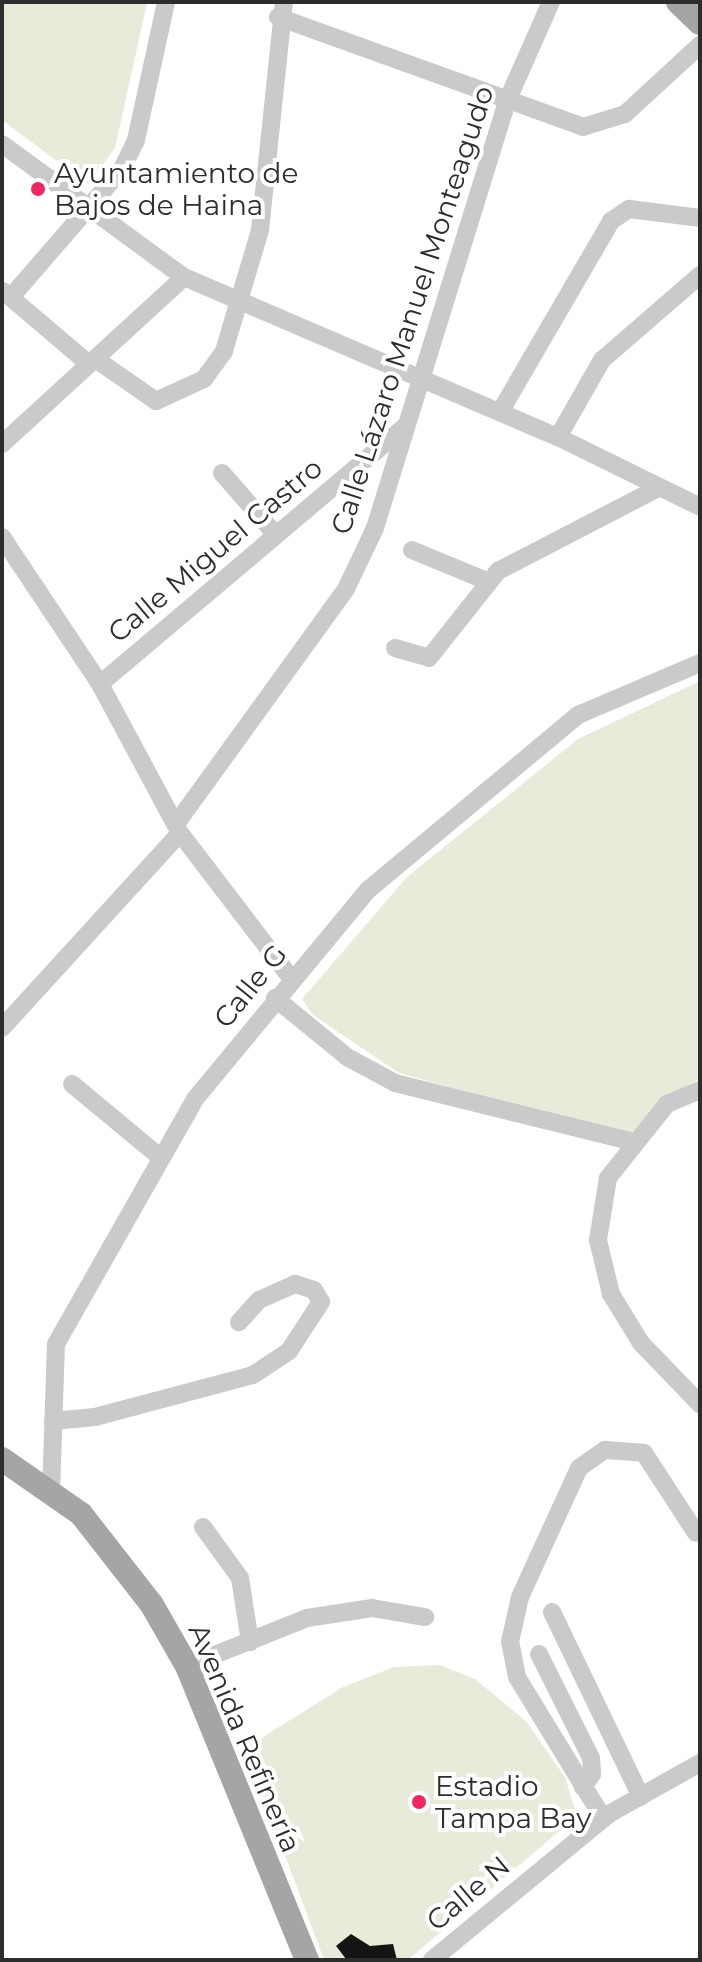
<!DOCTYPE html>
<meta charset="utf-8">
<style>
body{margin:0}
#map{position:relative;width:702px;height:1962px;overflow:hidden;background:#fff;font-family:Montserrat,sans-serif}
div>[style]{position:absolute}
.green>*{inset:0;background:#e7ecda}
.building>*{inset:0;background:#141414}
.minor>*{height:18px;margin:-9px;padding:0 9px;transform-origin:9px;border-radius:9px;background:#cacaca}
.major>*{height:24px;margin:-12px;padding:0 12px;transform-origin:12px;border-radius:12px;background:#a5a5a5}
.dots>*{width:22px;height:22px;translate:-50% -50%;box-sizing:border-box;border:4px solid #fff;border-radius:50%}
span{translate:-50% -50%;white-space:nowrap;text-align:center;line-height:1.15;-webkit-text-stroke:8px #fff;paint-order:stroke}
.poi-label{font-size:28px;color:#2d2d2d}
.left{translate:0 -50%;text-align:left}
.street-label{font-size:28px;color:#2d2d2d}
.frame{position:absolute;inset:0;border:4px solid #2d2d2d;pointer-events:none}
</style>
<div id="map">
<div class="green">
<i style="clip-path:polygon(2px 2px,147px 3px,115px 148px,88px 184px,2px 120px)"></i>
<i style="clip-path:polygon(700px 681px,700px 1078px,668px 1098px,632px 1138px,399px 1073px,313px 1015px,302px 999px,407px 877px,578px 739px)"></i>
<i style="clip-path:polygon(440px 1665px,475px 1679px,526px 1721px,565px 1777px,577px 1816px,408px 1960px,324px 1960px,245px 1748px,343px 1687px,394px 1667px)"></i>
</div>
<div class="building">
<i style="clip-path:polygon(351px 1934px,370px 1946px,393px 1944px,397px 1960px,346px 1959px,336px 1946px)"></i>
</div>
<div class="minor">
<i style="left:278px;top:17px;width:324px;rotate:19.8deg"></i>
<i style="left:583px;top:127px;width:44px;rotate:-17.2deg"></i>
<i style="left:625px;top:114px;width:102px;rotate:-42.6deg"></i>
<i style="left:2px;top:144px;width:225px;rotate:36.2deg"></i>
<i style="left:184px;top:277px;width:407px;rotate:23.2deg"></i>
<i style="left:558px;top:437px;width:158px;rotate:26.2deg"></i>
<i style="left:3px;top:291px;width:113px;rotate:40.3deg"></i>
<i style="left:11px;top:297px;width:169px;rotate:-49.1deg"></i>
<i style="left:122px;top:169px;width:32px;rotate:-64deg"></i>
<i style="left:136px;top:140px;width:141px;rotate:-77.7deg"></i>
<i style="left:97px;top:360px;width:72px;rotate:34.8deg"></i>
<i style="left:156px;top:401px;width:53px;rotate:-24.6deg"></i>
<i style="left:204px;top:379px;width:34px;rotate:-54deg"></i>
<i style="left:224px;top:351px;width:126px;rotate:-73.4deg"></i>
<i style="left:260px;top:230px;width:229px;rotate:-84deg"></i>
<i style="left:500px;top:412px;width:221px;rotate:-59.8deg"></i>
<i style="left:611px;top:221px;width:22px;rotate:-34deg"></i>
<i style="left:629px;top:209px;width:72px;rotate:7.2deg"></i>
<i style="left:558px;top:437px;width:89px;rotate:-60.3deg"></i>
<i style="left:602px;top:360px;width:130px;rotate:-40.9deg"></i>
<i style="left:2px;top:444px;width:247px;rotate:-42.5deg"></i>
<i style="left:222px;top:473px;width:82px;rotate:48.9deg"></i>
<i style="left:2px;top:537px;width:177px;rotate:56.3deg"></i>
<i style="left:100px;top:684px;width:169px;rotate:61.8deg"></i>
<i style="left:180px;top:833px;width:183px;rotate:52.6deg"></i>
<i style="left:412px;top:550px;width:81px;rotate:22.5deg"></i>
<i style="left:395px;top:648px;width:35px;rotate:16deg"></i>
<i style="left:429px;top:658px;width:111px;rotate:-51.6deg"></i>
<i style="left:498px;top:571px;width:182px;rotate:-27.4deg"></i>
<i style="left:100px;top:684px;width:397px;rotate:-40.2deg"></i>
<i style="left:176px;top:824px;width:290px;rotate:-54.1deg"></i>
<i style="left:346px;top:589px;width:68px;rotate:-64.6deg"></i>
<i style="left:375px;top:528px;width:449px;rotate:-72.8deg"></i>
<i style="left:508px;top:99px;width:106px;rotate:-66.1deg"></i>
<i style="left:275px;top:998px;width:93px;rotate:39.3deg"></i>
<i style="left:347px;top:1057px;width:55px;rotate:28.4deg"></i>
<i style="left:395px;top:1083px;width:245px;rotate:13.9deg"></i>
<i style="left:2px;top:1028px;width:264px;rotate:-47.6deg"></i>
<i style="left:72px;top:1084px;width:116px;rotate:39.7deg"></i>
<i style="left:700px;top:1090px;width:36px;rotate:157deg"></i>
<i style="left:667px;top:1104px;width:95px;rotate:128.6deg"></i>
<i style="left:608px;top:1178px;width:63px;rotate:99.2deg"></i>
<i style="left:598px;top:1240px;width:56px;rotate:76.5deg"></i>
<i style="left:611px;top:1294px;width:57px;rotate:58.5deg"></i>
<i style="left:641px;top:1343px;width:85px;rotate:46deg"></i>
<i style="left:53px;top:1421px;width:42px;rotate:-5.4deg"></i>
<i style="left:95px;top:1417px;width:163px;rotate:-14.9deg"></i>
<i style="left:253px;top:1375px;width:43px;rotate:-33.7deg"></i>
<i style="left:289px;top:1351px;width:59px;rotate:-56.9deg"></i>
<i style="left:321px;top:1302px;width:14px;rotate:-120deg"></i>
<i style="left:314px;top:1290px;width:20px;rotate:-162deg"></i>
<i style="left:295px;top:1284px;width:39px;rotate:156deg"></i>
<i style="left:259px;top:1300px;width:30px;rotate:132deg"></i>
<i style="left:51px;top:1494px;width:150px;rotate:-88.1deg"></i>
<i style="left:56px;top:1344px;width:282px;rotate:-60.4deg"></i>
<i style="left:195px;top:1099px;width:271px;rotate:-50.4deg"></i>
<i style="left:368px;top:890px;width:273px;rotate:-39.8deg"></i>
<i style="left:578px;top:715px;width:133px;rotate:-23.1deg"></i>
<i style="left:203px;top:1527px;width:63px;rotate:54deg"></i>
<i style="left:240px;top:1578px;width:65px;rotate:81.1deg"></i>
<i style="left:552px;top:1612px;width:205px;rotate:64.3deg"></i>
<i style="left:539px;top:1654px;width:116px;rotate:63.4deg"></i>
<i style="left:591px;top:1758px;width:16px;rotate:86deg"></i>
<i style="left:592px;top:1774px;width:16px;rotate:125deg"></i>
<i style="left:187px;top:1666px;width:129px;rotate:-21.8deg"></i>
<i style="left:307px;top:1618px;width:66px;rotate:-8.7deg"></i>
<i style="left:372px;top:1608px;width:54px;rotate:9.6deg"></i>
<i style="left:603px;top:1818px;width:165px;rotate:-121.4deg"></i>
<i style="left:517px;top:1677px;width:36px;rotate:-101deg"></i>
<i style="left:510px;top:1642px;width:46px;rotate:-77.5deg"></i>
<i style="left:520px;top:1597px;width:142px;rotate:-65.4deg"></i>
<i style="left:579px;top:1468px;width:32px;rotate:-35deg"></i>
<i style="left:605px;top:1450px;width:39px;rotate:4deg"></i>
<i style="left:644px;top:1453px;width:95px;rotate:57deg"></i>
<i style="left:432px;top:1960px;width:229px;rotate:-39.5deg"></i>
<i style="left:609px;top:1814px;width:104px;rotate:-29.3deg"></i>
</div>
<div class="major">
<i style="left:678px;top:2px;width:30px;rotate:44deg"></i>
<i style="left:2px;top:1459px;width:96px;rotate:34.8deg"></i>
<i style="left:81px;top:1514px;width:115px;rotate:52deg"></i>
<i style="left:152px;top:1605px;width:70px;rotate:60.2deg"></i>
<i style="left:187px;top:1666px;width:318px;rotate:67.8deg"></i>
</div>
<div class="dots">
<i style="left:38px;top:189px;background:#ed2760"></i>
<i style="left:419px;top:1802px;background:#ed2760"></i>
</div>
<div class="poi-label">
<span class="left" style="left:54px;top:189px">Ayuntamiento de<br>Bajos de Haina</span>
<span class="left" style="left:435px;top:1802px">Estadio<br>Tampa Bay</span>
</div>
<div class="street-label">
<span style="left:412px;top:310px;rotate:-72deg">Calle Lázaro Manuel Monteagudo</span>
<span style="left:215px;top:550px;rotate:-40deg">Calle Miguel Castro</span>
<span style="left:250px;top:986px;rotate:-51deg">Calle G</span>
<span style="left:245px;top:1738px;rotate:67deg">Avenida Refinería</span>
<span style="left:468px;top:1893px;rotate:-40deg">Calle N</span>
</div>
<div class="frame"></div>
</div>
